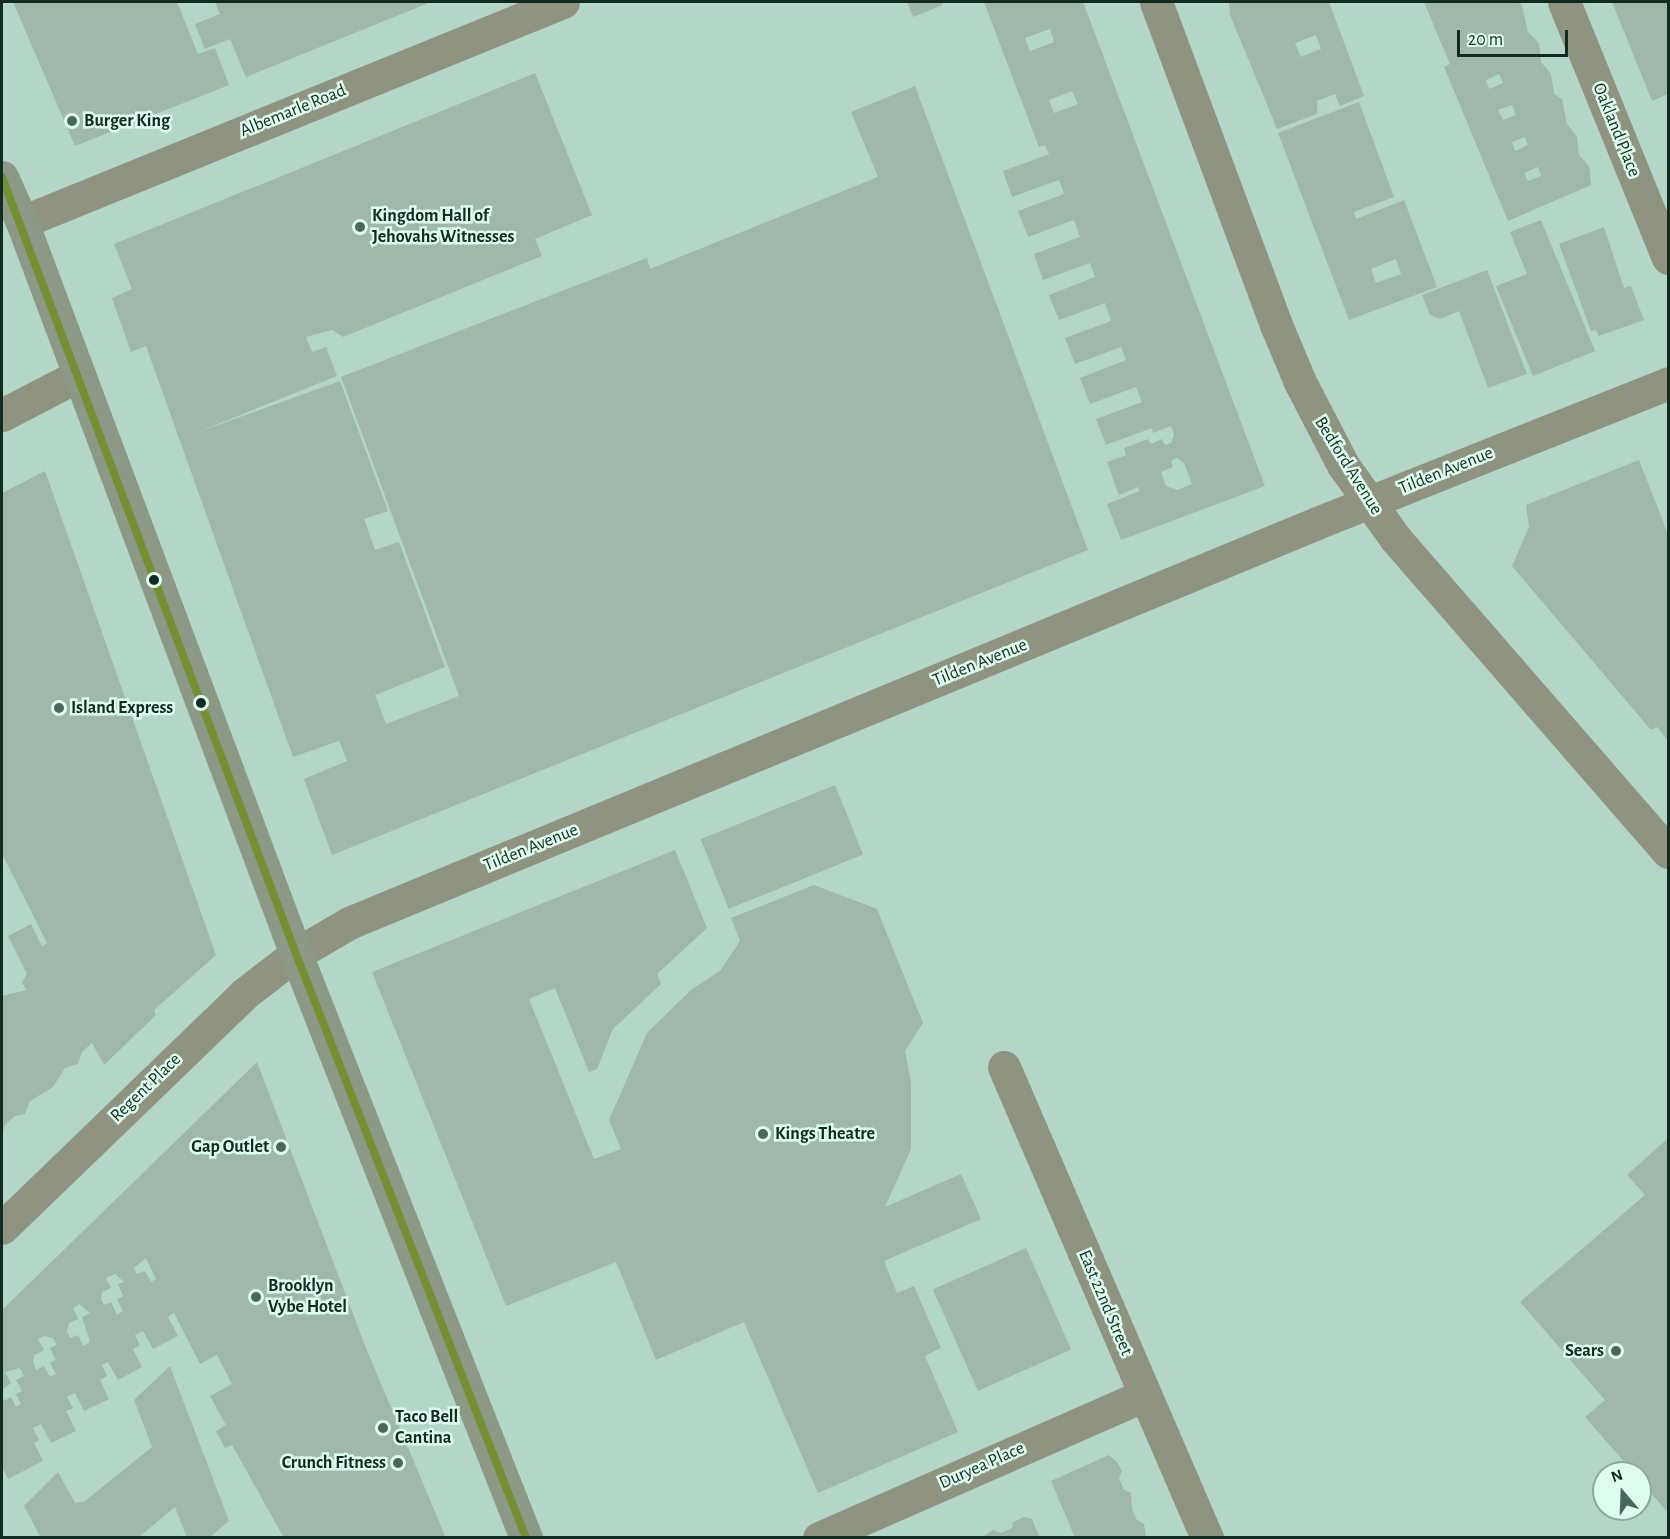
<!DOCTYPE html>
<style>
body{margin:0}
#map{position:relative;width:1670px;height:1539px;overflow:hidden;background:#b3d6c6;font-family:"Alegreya Sans",sans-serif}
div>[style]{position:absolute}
.building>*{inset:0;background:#a0b8a9;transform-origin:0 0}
.minor>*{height:33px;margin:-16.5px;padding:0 16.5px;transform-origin:16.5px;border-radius:16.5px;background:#8f9481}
.major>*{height:33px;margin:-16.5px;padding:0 16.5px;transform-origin:16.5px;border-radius:16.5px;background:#8c9986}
.bus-1>*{height:8px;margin:-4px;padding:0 4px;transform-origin:4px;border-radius:4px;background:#749033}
.dots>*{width:16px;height:16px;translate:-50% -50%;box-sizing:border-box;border:3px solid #defdee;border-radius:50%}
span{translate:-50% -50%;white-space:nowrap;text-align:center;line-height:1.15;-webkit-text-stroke:5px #defdee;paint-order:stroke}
.street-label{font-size:18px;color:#122b21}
.poi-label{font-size:18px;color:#122b21;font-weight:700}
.left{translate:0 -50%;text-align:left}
.right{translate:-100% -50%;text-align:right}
.frame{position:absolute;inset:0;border:3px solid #122b21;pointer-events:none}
.north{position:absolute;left:1592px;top:1461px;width:60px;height:60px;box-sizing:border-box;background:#defdee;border:2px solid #8ca99c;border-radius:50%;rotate:341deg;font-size:16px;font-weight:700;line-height:24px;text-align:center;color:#122b21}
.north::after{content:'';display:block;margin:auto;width:21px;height:27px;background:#4a675b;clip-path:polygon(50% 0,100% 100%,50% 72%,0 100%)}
.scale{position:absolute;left:1457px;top:30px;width:111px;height:27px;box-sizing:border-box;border:3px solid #122b21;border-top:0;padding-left:8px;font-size:18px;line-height:21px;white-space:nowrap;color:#122b21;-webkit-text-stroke:4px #defdee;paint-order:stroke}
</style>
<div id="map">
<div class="building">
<i style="clip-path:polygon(13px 2px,177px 2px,198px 54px,215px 48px,229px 85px,75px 146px)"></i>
<i style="clip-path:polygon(215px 2px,431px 2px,246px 77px,230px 39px,205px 49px,195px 24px,220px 14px)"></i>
<i style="clip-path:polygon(907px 2px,941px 2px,943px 5px,913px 17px)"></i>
<i style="clip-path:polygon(evenodd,984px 2px,1083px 2px,1265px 486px,1121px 540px,1107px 504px,1140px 491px,1138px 487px,1119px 495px,1107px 462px,1126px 455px,1124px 448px,1148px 439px,1151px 444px,1162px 439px,1165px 445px,1171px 443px,1174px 435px,1171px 426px,1153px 433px,1152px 428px,1106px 445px,1096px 419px,1142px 402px,1136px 387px,1090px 404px,1080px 378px,1126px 360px,1121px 347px,1075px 364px,1065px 338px,1111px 321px,1105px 303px,1059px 320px,1049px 295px,1095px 277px,1090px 263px,1043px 280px,1034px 254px,1080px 237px,1074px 220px,1028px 237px,1018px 211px,1064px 194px,1059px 180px,1012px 197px,1003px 171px,1049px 154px,1045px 145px,1039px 147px,984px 2px,1050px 29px,1054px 42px,1030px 51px,1025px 38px,1050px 29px,984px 2px,1072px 91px,1078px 104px,1054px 113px,1049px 100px,1072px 91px,984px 2px,1177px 458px,1184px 463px,1192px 484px,1177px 490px,1166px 486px,1161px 472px,1173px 467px,1171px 461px,1177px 458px)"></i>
<i style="clip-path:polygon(evenodd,1229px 2px,1329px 2px,1364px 96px,1340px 106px,1335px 94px,1317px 101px,1317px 114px,1277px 129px,1230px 15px,1229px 2px,1316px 35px,1321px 49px,1301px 57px,1295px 43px,1316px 35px)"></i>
<i style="clip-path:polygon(evenodd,1424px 2px,1518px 2px,1522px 5px,1528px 32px,1539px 43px,1541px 62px,1551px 74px,1554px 94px,1562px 99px,1567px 124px,1577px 137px,1579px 155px,1589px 166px,1591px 185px,1508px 221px,1444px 67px,1450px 64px,1424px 2px,1499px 74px,1503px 83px,1489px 89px,1486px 80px,1499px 74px,1424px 2px,1512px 105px,1516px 115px,1503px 120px,1498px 110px,1512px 105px,1424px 2px,1525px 137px,1528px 145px,1515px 151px,1512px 142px,1525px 137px,1424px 2px,1538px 167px,1541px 176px,1528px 181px,1524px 173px,1538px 167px)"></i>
<i style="clip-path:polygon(1612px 2px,1668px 2px,1668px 94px,1652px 101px)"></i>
<i style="clip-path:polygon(535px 73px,592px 215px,535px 239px,542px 256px,343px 337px,332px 330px,306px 337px,312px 352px,326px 347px,337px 376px,198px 432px,340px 381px,388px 511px,364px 519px,375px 550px,399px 542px,445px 667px,375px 695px,386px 724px,459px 696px,341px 377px,647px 258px,650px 269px,878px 177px,851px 112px,915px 86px,1088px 550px,332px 855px,304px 779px,347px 761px,339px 741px,293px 757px,146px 346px,131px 352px,112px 298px,132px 289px,114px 244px)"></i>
<i style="clip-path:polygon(evenodd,1359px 102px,1394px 197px,1354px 212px,1356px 219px,1404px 200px,1437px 287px,1349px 320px,1278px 133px,1359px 102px,1396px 259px,1401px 274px,1376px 283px,1371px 269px,1396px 259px)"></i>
<i style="clip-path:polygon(1541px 220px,1595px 351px,1533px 376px,1496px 286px,1527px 274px,1510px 232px)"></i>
<i style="clip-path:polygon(1604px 227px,1624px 288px,1631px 286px,1644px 320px,1599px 336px,1596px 330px,1591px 331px,1559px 244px)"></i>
<i style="clip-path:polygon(1487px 270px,1527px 374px,1488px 388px,1459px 311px,1440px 319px,1430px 315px,1422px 295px)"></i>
<i style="clip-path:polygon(1639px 460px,1668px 534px,1668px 741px,1657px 727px,1651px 730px,1512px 566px,1529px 527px,1526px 505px)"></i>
<i style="clip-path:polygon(45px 471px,216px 955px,154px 1010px,156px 1015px,104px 1065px,92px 1043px,82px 1052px,78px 1064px,65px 1068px,53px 1087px,30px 1101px,25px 1114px,15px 1116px,5px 1125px,2px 1136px,2px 996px,26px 990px,22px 982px,27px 974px,8px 936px,31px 924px,42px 946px,47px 943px,2px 854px,2px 493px)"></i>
<i style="left:835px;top:785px;width:75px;height:145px;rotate:68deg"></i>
<i style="clip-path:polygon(675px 850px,707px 928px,657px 974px,661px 984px,613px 1029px,597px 1069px,589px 1072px,555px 988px,529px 999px,594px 1159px,621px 1149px,609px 1120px,647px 1033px,692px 989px,720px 971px,740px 941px,731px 918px,814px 885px,877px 909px,923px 1023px,905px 1051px,911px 1081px,911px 1149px,885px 1207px,961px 1174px,981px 1219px,884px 1261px,897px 1293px,914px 1286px,941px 1348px,925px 1356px,958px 1432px,818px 1493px,744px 1322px,656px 1360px,616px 1262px,506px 1306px,372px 972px)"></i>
<i style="clip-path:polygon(evenodd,257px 1062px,366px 1348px,446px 1538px,284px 1538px,232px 1445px,225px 1448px,216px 1431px,226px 1425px,210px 1396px,232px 1384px,217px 1355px,200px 1364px,174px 1313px,168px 1317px,178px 1336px,153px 1349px,143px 1331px,135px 1335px,140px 1345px,133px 1349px,142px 1367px,118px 1380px,108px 1362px,102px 1365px,107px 1376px,100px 1380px,109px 1399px,84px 1411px,75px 1393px,67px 1397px,73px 1408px,66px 1411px,76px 1431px,51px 1443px,41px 1424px,33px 1428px,39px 1440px,34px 1443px,43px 1461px,8px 1479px,2px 1467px,2px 1395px,4px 1401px,11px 1397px,16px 1407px,21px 1404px,16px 1394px,22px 1391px,16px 1380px,24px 1376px,20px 1368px,5px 1372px,11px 1383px,2px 1390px,2px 1310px,257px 1062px,146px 1258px,156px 1279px,151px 1282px,145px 1271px,137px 1274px,134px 1268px,146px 1258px,257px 1062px,115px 1274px,124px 1282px,118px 1284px,123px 1296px,117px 1299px,123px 1311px,117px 1315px,111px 1302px,104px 1305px,101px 1299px,102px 1292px,111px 1288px,106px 1278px,115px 1274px,257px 1062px,79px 1304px,90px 1313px,82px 1317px,90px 1342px,83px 1346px,78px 1335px,70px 1338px,67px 1331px,69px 1323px,78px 1319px,73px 1308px,79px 1304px,257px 1062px,45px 1336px,53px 1338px,57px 1345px,50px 1348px,56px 1360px,50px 1363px,56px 1374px,50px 1377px,44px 1366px,36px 1370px,33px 1362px,34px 1355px,44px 1350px,38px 1339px,45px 1336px)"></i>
<i style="clip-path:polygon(1668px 1138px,1668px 1513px,1640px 1480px,1640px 1473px,1634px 1473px,1585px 1417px,1605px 1400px,1520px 1302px,1645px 1195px,1627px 1175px)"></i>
<i style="left:1026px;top:1248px;width:111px;height:102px;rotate:66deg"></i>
<i style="clip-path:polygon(170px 1366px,229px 1521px,209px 1538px,187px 1538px,175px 1507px,138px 1538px,41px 1538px,24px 1506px,58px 1472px,75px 1503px,85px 1501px,152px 1447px,134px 1400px)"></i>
<i style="clip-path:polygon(1109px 1455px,1117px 1462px,1122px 1471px,1119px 1478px,1124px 1490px,1131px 1493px,1132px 1509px,1137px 1520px,1144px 1524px,1146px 1538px,1075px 1538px,1051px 1481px)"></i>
<i style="clip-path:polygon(1024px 1517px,1032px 1519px,1040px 1538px,981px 1538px,993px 1530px,1001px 1533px,1012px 1528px,1013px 1522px)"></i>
</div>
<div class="minor">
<i style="left:1156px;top:2px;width:347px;rotate:69.6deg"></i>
<i style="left:1277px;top:327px;width:60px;rotate:67.3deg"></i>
<i style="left:1300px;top:382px;width:93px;rotate:62.6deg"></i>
<i style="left:1343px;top:465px;width:90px;rotate:54.5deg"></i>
<i style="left:1395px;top:538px;width:416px;rotate:49deg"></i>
<i style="left:1564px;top:2px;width:276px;rotate:67.9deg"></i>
<i style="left:22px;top:222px;width:584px;rotate:-22.13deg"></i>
<i style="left:2px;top:415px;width:87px;rotate:-27.5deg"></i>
<i style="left:1004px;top:1067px;width:513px;rotate:66.68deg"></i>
<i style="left:2px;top:1228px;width:337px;rotate:-44deg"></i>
<i style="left:244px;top:994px;width:66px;rotate:-37.6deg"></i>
<i style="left:296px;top:954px;width:61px;rotate:-30.3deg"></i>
<i style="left:349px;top:923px;width:1047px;rotate:-22.45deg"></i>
<i style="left:1317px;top:523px;width:378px;rotate:-21.7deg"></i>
<i style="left:819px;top:1538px;width:356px;rotate:-23.7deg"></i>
</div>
<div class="major">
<i style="left:2px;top:177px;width:49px;rotate:66deg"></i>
<i style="left:22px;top:222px;width:782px;rotate:69.48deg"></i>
<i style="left:296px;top:954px;width:628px;rotate:68.5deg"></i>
</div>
<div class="bus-1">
<i style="left:2px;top:177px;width:831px;rotate:69.27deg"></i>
<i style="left:296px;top:954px;width:628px;rotate:68.5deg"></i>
</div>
<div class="dots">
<i style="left:72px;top:121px;background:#4a675b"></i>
<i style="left:360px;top:227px;background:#4a675b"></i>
<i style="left:154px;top:580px;background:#122b21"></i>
<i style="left:201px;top:703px;background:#122b21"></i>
<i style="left:59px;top:708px;background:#4a675b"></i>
<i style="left:763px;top:1134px;background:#4a675b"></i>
<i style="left:281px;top:1147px;background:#4a675b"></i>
<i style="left:256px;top:1297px;background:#4a675b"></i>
<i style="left:1616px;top:1351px;background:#4a675b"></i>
<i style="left:383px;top:1428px;background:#4a675b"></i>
<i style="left:398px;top:1463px;background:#4a675b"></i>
</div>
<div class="street-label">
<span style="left:293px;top:111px;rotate:-22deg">Albemarle Road</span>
<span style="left:1616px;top:130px;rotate:68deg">Oakland Place</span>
<span style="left:1348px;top:466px;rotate:58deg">Bedford Avenue</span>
<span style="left:1446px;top:471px;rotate:-22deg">Tilden Avenue</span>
<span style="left:980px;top:663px;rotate:-22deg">Tilden Avenue</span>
<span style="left:531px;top:848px;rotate:-22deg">Tilden Avenue</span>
<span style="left:146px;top:1088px;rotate:-44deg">Regent Place</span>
<span style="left:1105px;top:1303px;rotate:67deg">East 22nd Street</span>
<span style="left:982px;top:1466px;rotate:-24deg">Duryea Place</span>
</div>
<div class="poi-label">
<span class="left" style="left:84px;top:121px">Burger King</span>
<span class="left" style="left:372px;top:227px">Kingdom Hall of<br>Jehovahs Witnesses</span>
<span class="left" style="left:71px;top:708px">Island Express</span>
<span class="left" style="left:775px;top:1134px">Kings Theatre</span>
<span class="right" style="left:269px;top:1147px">Gap Outlet</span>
<span class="left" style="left:268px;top:1297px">Brooklyn<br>Vybe Hotel</span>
<span class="right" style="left:1604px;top:1351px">Sears</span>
<span class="left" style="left:395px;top:1428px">Taco Bell<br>Cantina</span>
<span class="right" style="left:386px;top:1463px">Crunch Fitness</span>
</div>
<div class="frame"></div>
<div class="north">N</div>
<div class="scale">20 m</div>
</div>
